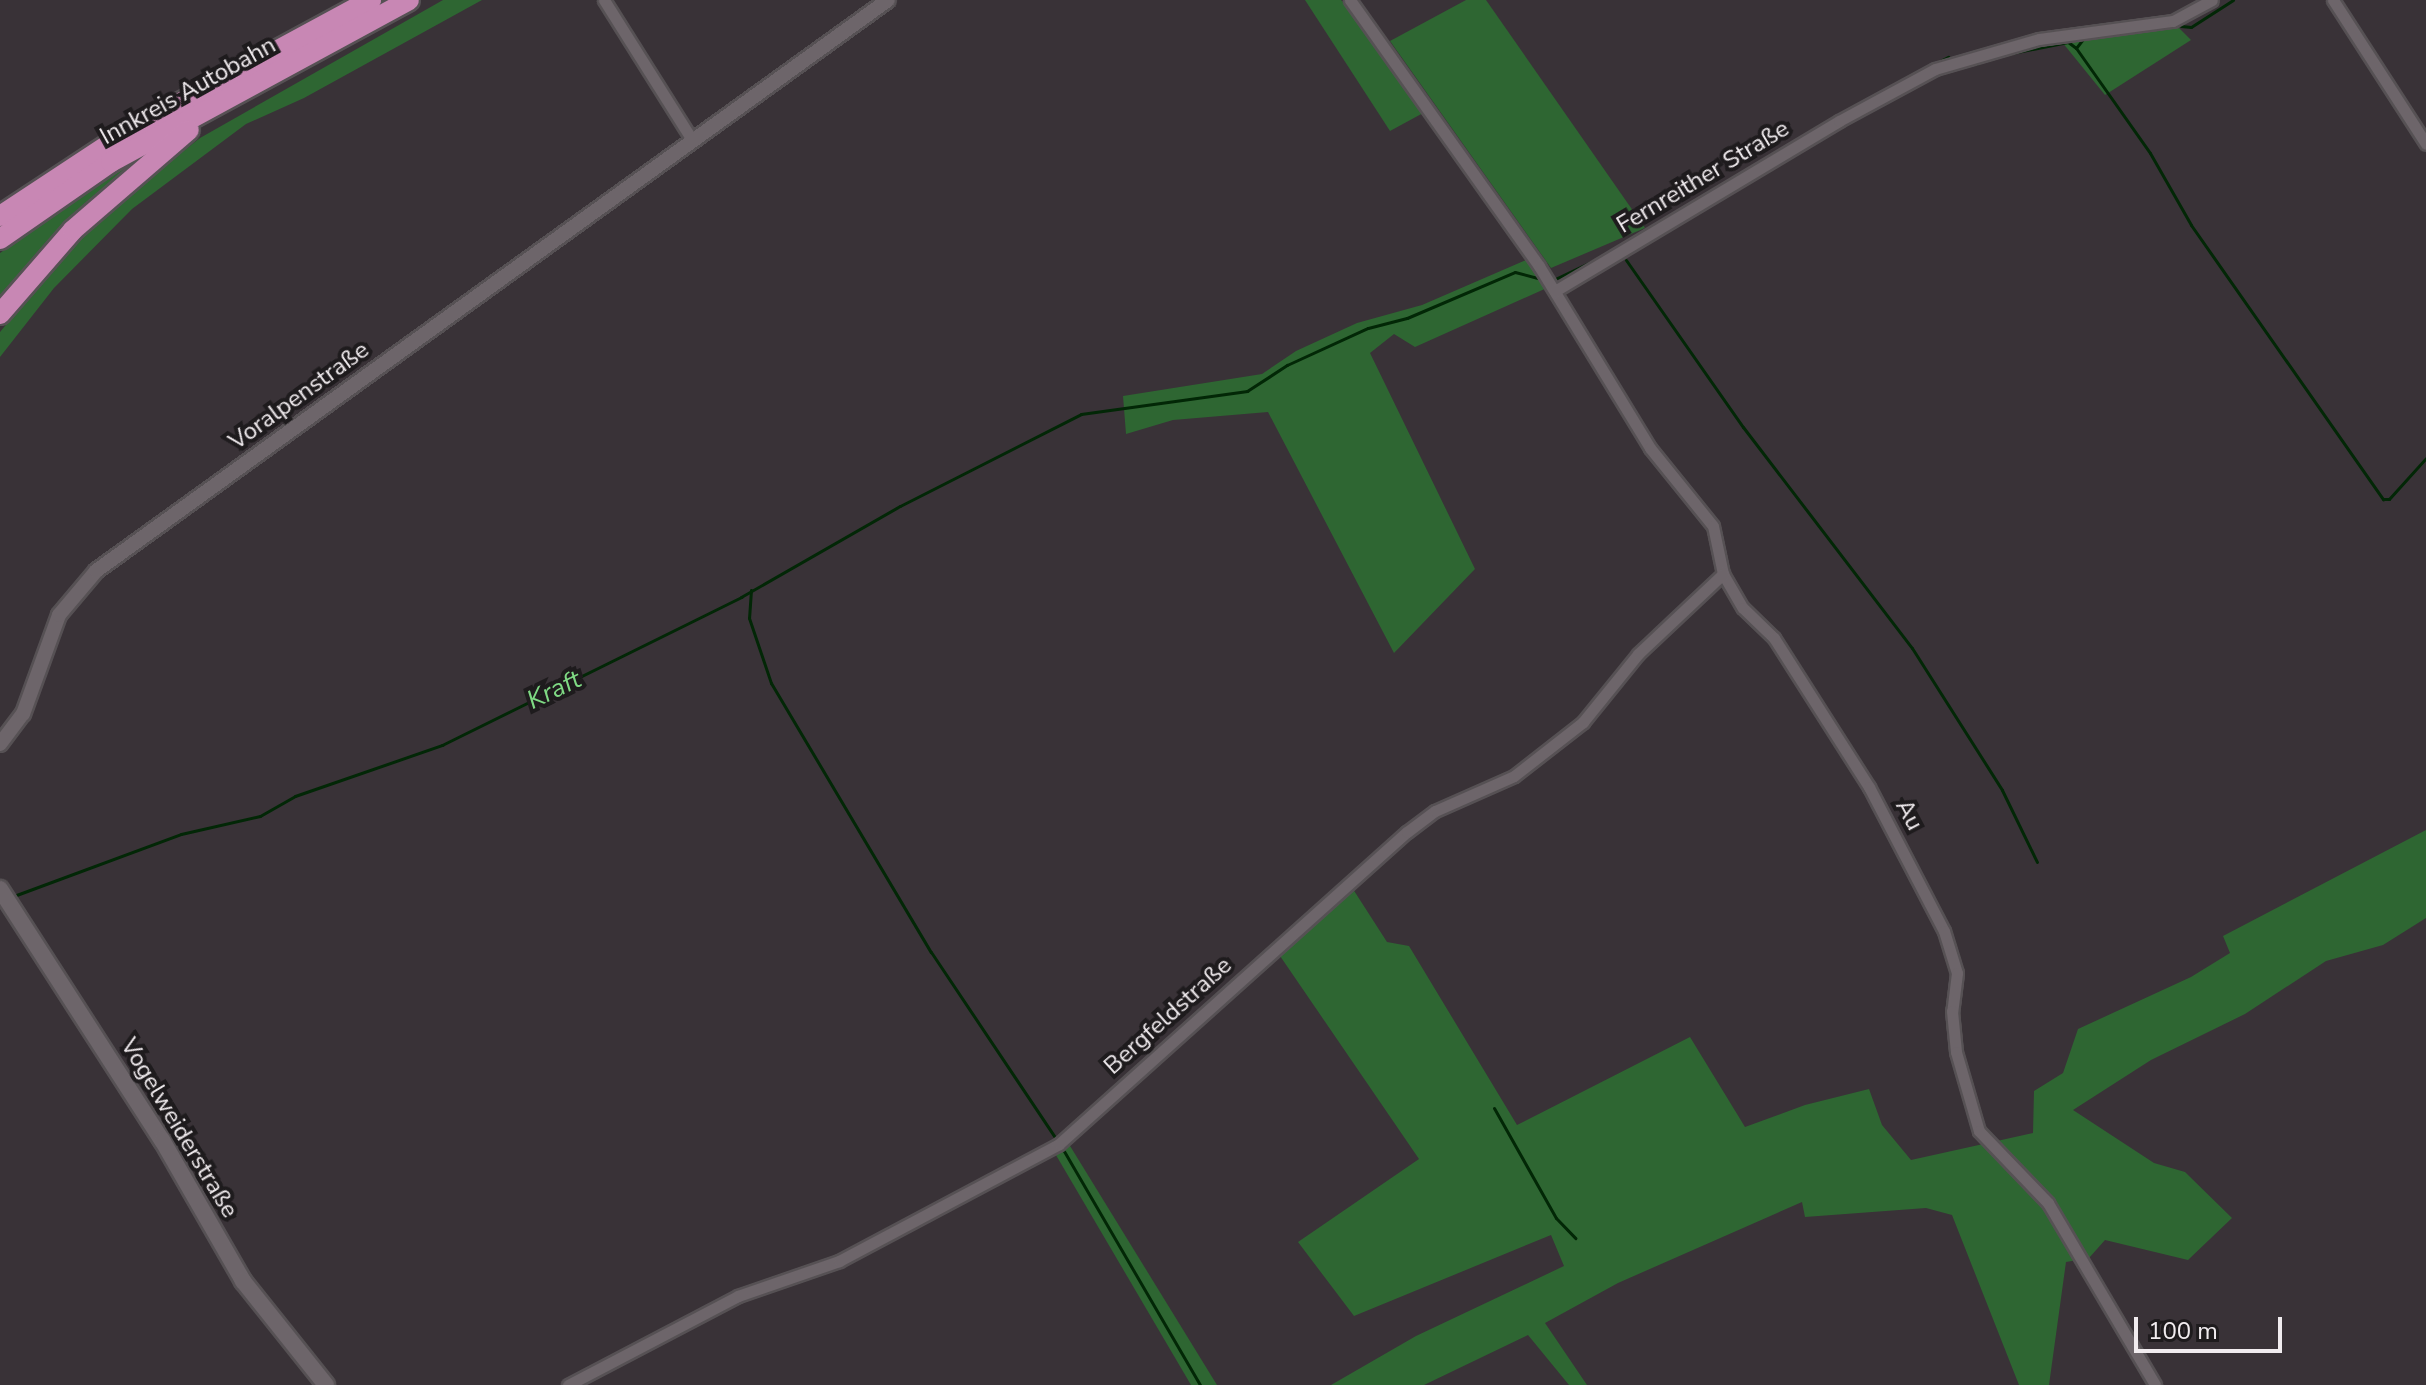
<!DOCTYPE html>
<meta charset="utf-8">
<style>
body{margin:0}
#map{position:relative;width:2426px;height:1385px;overflow:hidden;background:#393237;font-family:"Nunito Sans",sans-serif}
div>[style]{position:absolute}
.green>*{inset:0;background:#2e6632}
.stream>*{height:3px;margin:-1.5px;padding:0 1.5px;transform-origin:1.5px;border-radius:1.5px;background:#022706}
.roads{filter:drop-shadow(2px 0 #565154) drop-shadow(-2px 0 #565154) drop-shadow(0 2px #565154) drop-shadow(0 -2px #565154)}
.minor>*{height:11px;margin:-5.5px;padding:0 5.5px;transform-origin:5.5px;border-radius:5.5px;background:#6d656a}
.tertiary>*{height:14px;margin:-7px;padding:0 7px;transform-origin:7px;border-radius:7px;background:#6d656a}
.secondary>*{height:16px;margin:-8px;padding:0 8px;transform-origin:8px;border-radius:8px;background:#6d656a}
.motorway>*{height:20px;margin:-10px;padding:0 10px;transform-origin:10px;border-radius:10px;background:#c887b4}
span{translate:-50% -50%;white-space:nowrap;text-align:center;line-height:1.15;-webkit-text-stroke:8px #1e1b1d;paint-order:stroke}
.street-label{font-size:24px;color:#f1ecef}
.water-label{font-size:26px;color:#7fda84;font-style:italic}
.scale{position:absolute;left:2134px;top:1317px;width:148px;height:36px;box-sizing:border-box;border:4px solid #f1ecef;border-top:0;padding-left:10px;font-size:24px;line-height:28px;white-space:nowrap;color:#f1ecef;-webkit-text-stroke:6px #1e1b1d;paint-order:stroke}
</style>
<div id="map">
<div class="green">
<i style="clip-path:polygon(443px 0,482px 0,304px 98px,246px 124px,132px 209px,54px 288px,0 357px,0 332px,60px 259px,116px 203px,200px 138px)"></i>
<i style="clip-path:polygon(1305px 0,1341px 0,1362px 20px,1425px 112px,1390px 131px)"></i>
<i style="clip-path:polygon(1466px 0,1486px 0,1645px 228px,1551px 268px,1390px 41px)"></i>
<i style="clip-path:polygon(2175px 24px,2191px 40px,2105px 95px,2062px 42px)"></i>
<i style="clip-path:polygon(126px 165px,128px 170px,65px 226px,0 301px,0 253px)"></i>
<i style="clip-path:polygon(1526px 260px,1549px 287px,1415px 347px,1394px 334px,1370px 353px,1475px 569px,1394px 653px,1268px 412px,1173px 420px,1126px 434px,1123px 396px,1262px 374px,1296px 351px,1357px 323px,1422px 305px)"></i>
<i style="clip-path:polygon(2426px 830px,2426px 918px,2383px 945px,2326px 961px,2245px 1014px,2151px 1060px,2073px 1110px,2154px 1163px,2185px 1172px,2232px 1218px,2188px 1260px,2105px 1240px,2089px 1258px,2066px 1262px,2049px 1385px,2019px 1385px,1952px 1215px,1926px 1208px,1805px 1217px,1802px 1202px,1618px 1283px,1545px 1323px,1587px 1385px,1569px 1385px,1528px 1335px,1424px 1385px,1331px 1385px,1416px 1336px,1564px 1266px,1551px 1235px,1354px 1316px,1298px 1242px,1419px 1159px,1278px 953px,1351px 886px,1387px 942px,1409px 946px,1517px 1125px,1690px 1037px,1745px 1127px,1805px 1105px,1869px 1089px,1882px 1125px,1911px 1160px,2033px 1133px,2034px 1091px,2063px 1073px,2078px 1029px,2191px 977px,2230px 953px,2223px 936px)"></i>
<i style="clip-path:polygon(1067px 1141px,1217px 1385px,1191px 1385px,1053px 1150px)"></i>
</div>
<div class="stream">
<i style="left:2181px;top:26px;width:10px;rotate:6deg"></i>
<i style="left:2191px;top:27px;width:50px;rotate:-32.7deg"></i>
<i style="left:2076px;top:48px;width:11px;rotate:-52deg"></i>
<i style="left:2002px;top:55px;width:67px;rotate:-11.1deg"></i>
<i style="left:2068px;top:42px;width:10px;rotate:37deg"></i>
<i style="left:2076px;top:48px;width:128px;rotate:54.8deg"></i>
<i style="left:2150px;top:153px;width:83px;rotate:60.3deg"></i>
<i style="left:2191px;top:225px;width:335px;rotate:55deg"></i>
<i style="left:2383px;top:499px;width:6px"></i>
<i style="left:2389px;top:499px;width:55px;rotate:-47.9deg"></i>
<i style="left:1934px;top:64px;width:16px;rotate:-27deg"></i>
<i style="left:1975px;top:64px;width:17px;rotate:-21deg"></i>
<i style="left:1910px;top:77px;width:20px;rotate:-30deg"></i>
<i style="left:1784px;top:147px;width:48px;rotate:-29.7deg"></i>
<i style="left:1626px;top:260px;width:204px;rotate:55deg"></i>
<i style="left:1743px;top:427px;width:278px;rotate:52.6deg"></i>
<i style="left:1912px;top:648px;width:168px;rotate:57.6deg"></i>
<i style="left:2002px;top:790px;width:80px;rotate:64.1deg"></i>
<i style="left:1553px;top:280px;width:55px;rotate:-25.6deg"></i>
<i style="left:751px;top:590px;width:28px;rotate:94deg"></i>
<i style="left:749px;top:618px;width:69px;rotate:71.3deg"></i>
<i style="left:771px;top:683px;width:313px;rotate:59.3deg"></i>
<i style="left:931px;top:952px;width:226px;rotate:56.2deg"></i>
<i style="left:11px;top:897px;width:181px;rotate:-20.3deg"></i>
<i style="left:181px;top:834px;width:81px;rotate:-12.8deg"></i>
<i style="left:260px;top:816px;width:40px;rotate:-29.7deg"></i>
<i style="left:295px;top:796px;width:156px;rotate:-19.1deg"></i>
<i style="left:442px;top:745px;width:334px;rotate:-26.3deg"></i>
<i style="left:741px;top:597px;width:183px;rotate:-29.8deg"></i>
<i style="left:900px;top:506px;width:203px;rotate:-26.9deg"></i>
<i style="left:1081px;top:414px;width:168px;rotate:-7.9deg"></i>
<i style="left:1247px;top:391px;width:48px;rotate:-33deg"></i>
<i style="left:1287px;top:365px;width:89px;rotate:-24.6deg"></i>
<i style="left:1368px;top:328px;width:40px;rotate:-14.4deg"></i>
<i style="left:1407px;top:318px;width:117px;rotate:-23.1deg"></i>
<i style="left:1515px;top:272px;width:31px;rotate:15deg"></i>
<i style="left:1494px;top:1108px;width:126px;rotate:60.6deg"></i>
<i style="left:1556px;top:1218px;width:28px;rotate:46deg"></i>
<i style="left:1061px;top:1146px;width:276px;rotate:59.8deg"></i>
</div>
<div class="roads">
<div class="minor">
<i style="left:604px;top:0;width:165px;rotate:57.8deg"></i>
<i style="left:1350px;top:0;width:326px;rotate:54.6deg"></i>
<i style="left:1539px;top:266px;width:213px;rotate:58.6deg"></i>
<i style="left:1650px;top:448px;width:100px;rotate:51.1deg"></i>
<i style="left:1713px;top:526px;width:49px;rotate:78.2deg"></i>
<i style="left:1723px;top:574px;width:39px;rotate:60deg"></i>
<i style="left:1743px;top:608px;width:43px;rotate:44.1deg"></i>
<i style="left:1774px;top:638px;width:177px;rotate:57.5deg"></i>
<i style="left:1869px;top:787px;width:162px;rotate:62.5deg"></i>
<i style="left:1944px;top:931px;width:44px;rotate:72.8deg"></i>
<i style="left:1957px;top:973px;width:38px;rotate:97deg"></i>
<i style="left:1952px;top:1011px;width:41px;rotate:84.4deg"></i>
<i style="left:1956px;top:1052px;width:82px;rotate:73.8deg"></i>
<i style="left:1979px;top:1131px;width:100px;rotate:46.2deg"></i>
<i style="left:2048px;top:1203px;width:211px;rotate:59.5deg"></i>
<i style="left:2333px;top:0;width:171px;rotate:57.1deg"></i>
<i style="left:1555px;top:291px;width:331px;rotate:-30.9deg"></i>
<i style="left:1839px;top:121px;width:109px;rotate:-28.4deg"></i>
<i style="left:1935px;top:69px;width:108px;rotate:-16.1deg"></i>
<i style="left:2039px;top:39px;width:135px;rotate:-7.7deg"></i>
<i style="left:2173px;top:21px;width:44px;rotate:-28.3deg"></i>
<i style="left:568px;top:1385px;width:192px;rotate:-27.6deg"></i>
<i style="left:738px;top:1296px;width:107px;rotate:-19.1deg"></i>
<i style="left:839px;top:1261px;width:249px;rotate:-28deg"></i>
<i style="left:1059px;top:1144px;width:467px;rotate:-41.9deg"></i>
<i style="left:1407px;top:832px;width:35px;rotate:-37deg"></i>
<i style="left:1435px;top:811px;width:86px;rotate:-23.9deg"></i>
<i style="left:1514px;top:776px;width:88px;rotate:-38deg"></i>
<i style="left:1583px;top:722px;width:87px;rotate:-51deg"></i>
<i style="left:1638px;top:654px;width:117px;rotate:-43.3deg"></i>
</div>
<div class="tertiary">
<i style="left:0;top:744px;width:38px;rotate:-53deg"></i>
<i style="left:23px;top:714px;width:105px;rotate:-70deg"></i>
<i style="left:59px;top:615px;width:57px;rotate:-49.9deg"></i>
<i style="left:96px;top:571px;width:976px;rotate:-35.79deg"></i>
</div>
<div class="secondary">
<i style="left:0;top:889px;width:299px;rotate:57.2deg"></i>
<i style="left:162px;top:1140px;width:163px;rotate:60.1deg"></i>
<i style="left:243px;top:1281px;width:133px;rotate:51.4deg"></i>
</div>
<div class="motorway">
<i style="left:0;top:216px;width:158px;rotate:-33.4deg"></i>
<i style="left:132px;top:129px;width:272px;rotate:-28.4deg"></i>
<i style="left:0;top:239px;width:135px;rotate:-34.7deg"></i>
<i style="left:111px;top:162px;width:339px;rotate:-28.5deg"></i>
<i style="left:0;top:314px;width:111px;rotate:-49deg"></i>
<i style="left:73px;top:230px;width:153px;rotate:-40.8deg"></i>
</div>
</div>
<div class="street-label">
<span style="left:188px;top:91px;rotate:-29deg">Innkreis Autobahn</span>
<span style="left:1703px;top:177px;rotate:-31deg">Fernreither Straße</span>
<span style="left:299px;top:396px;rotate:-36deg">Voralpenstraße</span>
<span style="left:1909px;top:815px;rotate:62deg">Au</span>
<span style="left:1168px;top:1016px;rotate:-42deg">Bergfeldstraße</span>
<span style="left:179px;top:1128px;rotate:59deg">Vogelweiderstraße</span>
</div>
<div class="water-label">
<span style="left:554px;top:690px;rotate:-26deg">Kraft</span>
</div>
<div class="scale">100 m</div>
</div>
